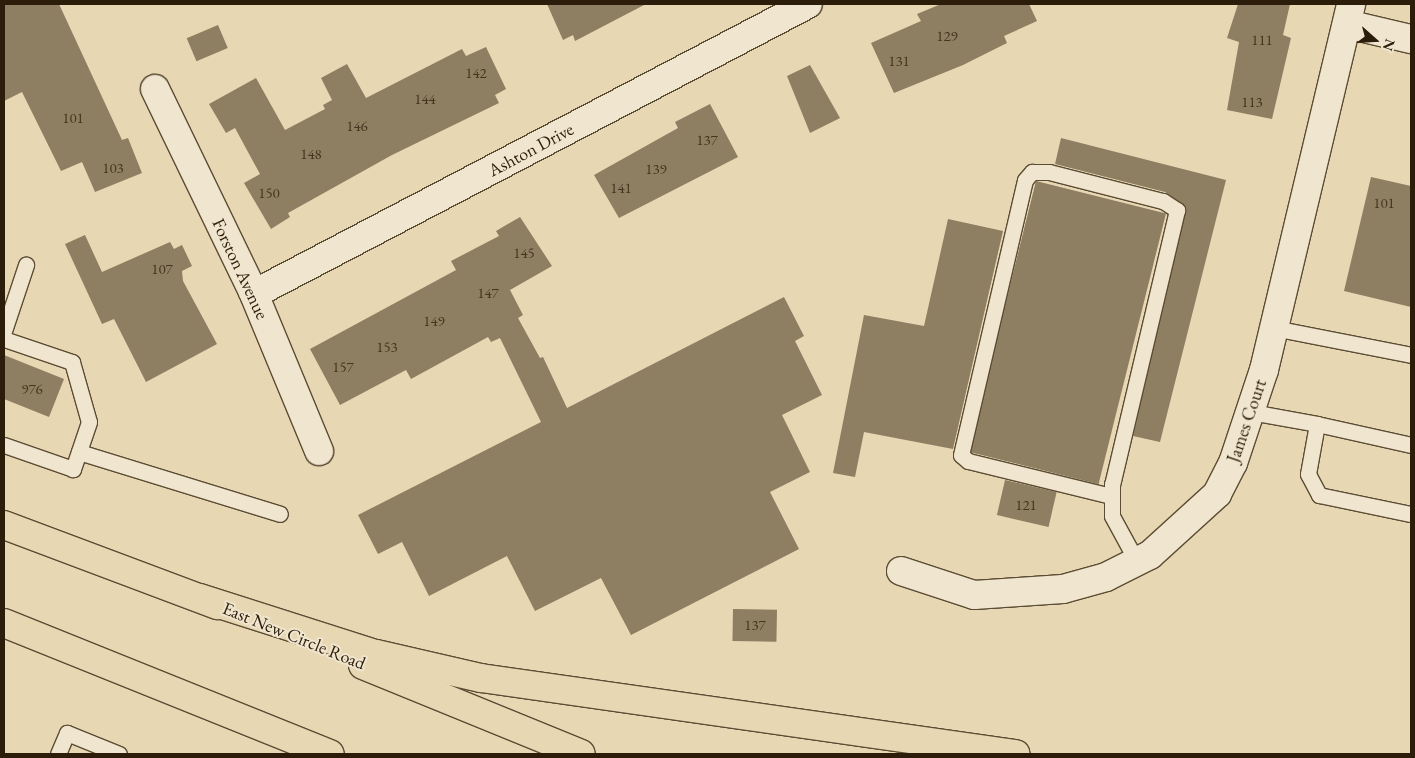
<!DOCTYPE html>
<style>
body{margin:0}
#map{position:relative;width:1415px;height:758px;overflow:hidden;background:#e8d7b3;font-family:"EB Garamond",serif}
div>[style]{position:absolute}
.building>*{inset:0;background:#8e7e62;transform-origin:0 0}
.roads{filter:drop-shadow(1px 0 #5b4c34) drop-shadow(-1px 0 #5b4c34) drop-shadow(0 1px #5b4c34) drop-shadow(0 -1px #5b4c34)}
.lane>*{height:15px;margin:-7.5px;padding:0 7.5px;transform-origin:7.5px;border-radius:7.5px;background:#f0e5ce}
.street>*{height:28px;margin:-14px;padding:0 14px;transform-origin:14px;border-radius:14px;background:#f0e5ce}
.highway>*{height:28px;margin:-14px;padding:0 14px;transform-origin:14px;border-radius:14px;background:#e8d7b3}
span{translate:-50% -50%;white-space:nowrap;text-align:center;line-height:1.15;-webkit-text-stroke:4px #f0e5ce;paint-order:stroke}
.number-label{font-size:15px;color:#443520}
.number-label span{-webkit-text-stroke-width:0}
.street-label{font-size:18px;color:#2c1d0a}
.frame{position:absolute;inset:0;border:5px solid #2c1d0a;pointer-events:none}
.north{position:absolute;left:1350px;top:15px;width:50px;height:50px;-webkit-text-stroke:4px #f0e5ce;paint-order:stroke;rotate:109deg;font-size:14px;font-weight:700;line-height:20px;text-align:center;color:#2c1d0a}
.north::after{content:'';display:block;margin:auto;width:18px;height:22px;background:#2c1d0a;clip-path:polygon(50% 0,100% 100%,50% 72%,0 100%)}
</style>
<div id="map">
<div class="building">
<i style="clip-path:polygon(4px 4px,59px 4px,122px 140px,128px 138px,142px 173px,95px 192px,82px 162px,61px 171px,22px 92px,4px 101px)"></i>
<i style="clip-path:polygon(547px 4px,646px 4px,575px 41px,573px 35px,563px 40px)"></i>
<i style="clip-path:polygon(941px 4px,1029px 4px,1037px 21px,1004px 36px,1007px 43px,963px 65px,894px 93px,871px 43px,921px 21px,917px 14px)"></i>
<i style="clip-path:polygon(1238px 4px,1290px 4px,1283px 35px,1291px 38px,1272px 119px,1227px 110px,1239px 42px,1227px 38px)"></i>
<i style="left:218px;top:25px;width:25px;height:34px;rotate:67deg"></i>
<i style="clip-path:polygon(486px 47px,506px 89px,495px 95px,499px 103px,392px 155px,288px 213px,290px 217px,271px 229px,244px 183px,260px 174px,235px 128px,226px 133px,209px 104px,256px 78px,285px 130px,325px 109px,323px 105px,332px 100px,321px 78px,347px 64px,366px 98px,462px 49px,466px 56px)"></i>
<i style="clip-path:polygon(810px 65px,840px 118px,810px 133px,787px 76px)"></i>
<i style="clip-path:polygon(710px 104px,738px 157px,619px 218px,594px 175px,678px 128px,675px 122px)"></i>
<i style="clip-path:polygon(1061px 138px,1226px 180px,1160px 442px,1133px 436px,1186px 207px,1165px 192px,1055px 164px)"></i>
<i style="clip-path:polygon(1371px 177px,1411px 186px,1411px 307px,1344px 291px)"></i>
<i style="left:1036px;top:181px;width:134px;height:279px;rotate:14deg"></i>
<i style="clip-path:polygon(520px 217px,552px 266px,510px 290px,523px 315px,518px 318px,540px 358px,543px 357px,567px 408px,784px 297px,804px 336px,795px 341px,822px 395px,782px 415px,810px 472px,770px 492px,799px 549px,631px 635px,601px 578px,535px 611px,507px 556px,429px 596px,402px 542px,378px 554px,358px 515px,541px 422px,500px 338px,491px 342px,488px 337px,411px 379px,406px 370px,340px 405px,310px 349px,456px 270px,451px 261px,499px 236px,496px 231px)"></i>
<i style="clip-path:polygon(948px 219px,1003px 231px,953px 449px,864px 432px,855px 477px,833px 473px,864px 315px,924px 326px)"></i>
<i style="clip-path:polygon(85px 235px,102px 272px,170px 242px,174px 249px,182px 245px,192px 266px,182px 271px,183px 281px,217px 344px,146px 382px,114px 319px,102px 324px,65px 244px)"></i>
<i style="clip-path:polygon(4px 355px,64px 379px,49px 417px,4px 399px)"></i>
<i style="left:1005px;top:480px;width:53px;height:36px;rotate:13deg"></i>
<i style="left:733px;top:609px;width:44px;height:32px;rotate:1deg"></i>
</div>
<div class="roads">
<div class="lane">
<i style="left:1274px;top:328px;width:140px;rotate:11.1deg"></i>
<i style="left:4px;top:331px;width:70px;rotate:-71.6deg"></i>
<i style="left:4px;top:339px;width:72px;rotate:18.7deg"></i>
<i style="left:72px;top:362px;width:62px;rotate:74.2deg"></i>
<i style="left:89px;top:422px;width:50px;rotate:108.8deg"></i>
<i style="left:73px;top:469px;width:73px;rotate:-160.8deg"></i>
<i style="left:1251px;top:412px;width:67px;rotate:10.3deg"></i>
<i style="left:1317px;top:424px;width:51px;rotate:100.2deg"></i>
<i style="left:1308px;top:474px;width:24px;rotate:62deg"></i>
<i style="left:1319px;top:495px;width:94px;rotate:11.7deg"></i>
<i style="left:1317px;top:424px;width:96px;rotate:12.6deg"></i>
<i style="left:79px;top:452px;width:210px;rotate:17.1deg"></i>
<i style="left:1111px;top:496px;width:147px;rotate:-166.2deg"></i>
<i style="left:968px;top:461px;width:9px;rotate:-139deg"></i>
<i style="left:961px;top:455px;width:282px;rotate:-76.9deg"></i>
<i style="left:1025px;top:180px;width:11px;rotate:-49deg"></i>
<i style="left:1032px;top:172px;width:17px"></i>
<i style="left:1049px;top:172px;width:118px;rotate:14.3deg"></i>
<i style="left:1163px;top:201px;width:17px;rotate:33deg"></i>
<i style="left:1177px;top:210px;width:282px;rotate:103.3deg"></i>
<i style="left:1112px;top:484px;width:32px;rotate:90deg"></i>
<i style="left:1112px;top:516px;width:52px;rotate:61.5deg"></i>
<i style="left:58px;top:754px;width:23px;rotate:-67deg"></i>
<i style="left:67px;top:733px;width:56px;rotate:22deg"></i>
</div>
<div class="street">
<i style="left:1347px;top:24px;width:66px;rotate:13.2deg"></i>
<i style="left:155px;top:89px;width:228px;rotate:64.2deg"></i>
<i style="left:254px;top:294px;width:170px;rotate:67.5deg"></i>
<i style="left:254px;top:294px;width:625px;rotate:-27.63deg"></i>
<i style="left:901px;top:571px;width:77px;rotate:18.2deg"></i>
<i style="left:974px;top:595px;width:89px;rotate:-3.9deg"></i>
<i style="left:1063px;top:589px;width:45px;rotate:-15.6deg"></i>
<i style="left:1106px;top:577px;width:49px;rotate:-26.6deg"></i>
<i style="left:1150px;top:555px;width:91px;rotate:-42.3deg"></i>
<i style="left:1217px;top:494px;width:35px;rotate:-63deg"></i>
<i style="left:1233px;top:463px;width:98px;rotate:-71.6deg"></i>
<i style="left:1264px;top:370px;width:376px;rotate:-76.6deg"></i>
</div>
<div class="highway">
<i style="left:4px;top:525px;width:228px;rotate:20.6deg"></i>
<i style="left:200px;top:598px;width:185px;rotate:17.7deg"></i>
<i style="left:376px;top:654px;width:108px;rotate:12.9deg"></i>
<i style="left:481px;top:678px;width:540px;rotate:8.09deg"></i>
<i style="left:4px;top:623px;width:351px;rotate:21.9deg"></i>
<i style="left:363px;top:665px;width:235px;rotate:22.2deg"></i>
</div>
</div>
<div class="number-label">
<span style="left:947px;top:36px">129</span>
<span style="left:1262px;top:40px">111</span>
<span style="left:899px;top:61px">131</span>
<span style="left:476px;top:73px">142</span>
<span style="left:425px;top:99px">144</span>
<span style="left:1252px;top:102px">113</span>
<span style="left:73px;top:118px">101</span>
<span style="left:357px;top:126px">146</span>
<span style="left:707px;top:140px">137</span>
<span style="left:311px;top:154px">148</span>
<span style="left:113px;top:168px">103</span>
<span style="left:656px;top:169px">139</span>
<span style="left:621px;top:188px">141</span>
<span style="left:269px;top:193px">150</span>
<span style="left:1384px;top:203px">101</span>
<span style="left:524px;top:253px">145</span>
<span style="left:162px;top:269px">107</span>
<span style="left:488px;top:293px">147</span>
<span style="left:434px;top:321px">149</span>
<span style="left:387px;top:347px">153</span>
<span style="left:343px;top:367px">157</span>
<span style="left:32px;top:389px">976</span>
<span style="left:1026px;top:505px">121</span>
<span style="left:755px;top:625px">137</span>
</div>
<div class="street-label">
<span style="left:531px;top:150px;rotate:-28deg">Ashton Drive</span>
<span style="left:240px;top:269px;rotate:65deg">Forston Avenue</span>
<span style="left:1247px;top:421px;rotate:-71deg">James Court</span>
<span style="left:294px;top:636px;rotate:22deg">East New Circle Road</span>
</div>
<div class="frame"></div>
<div class="north">N</div>
</div>
